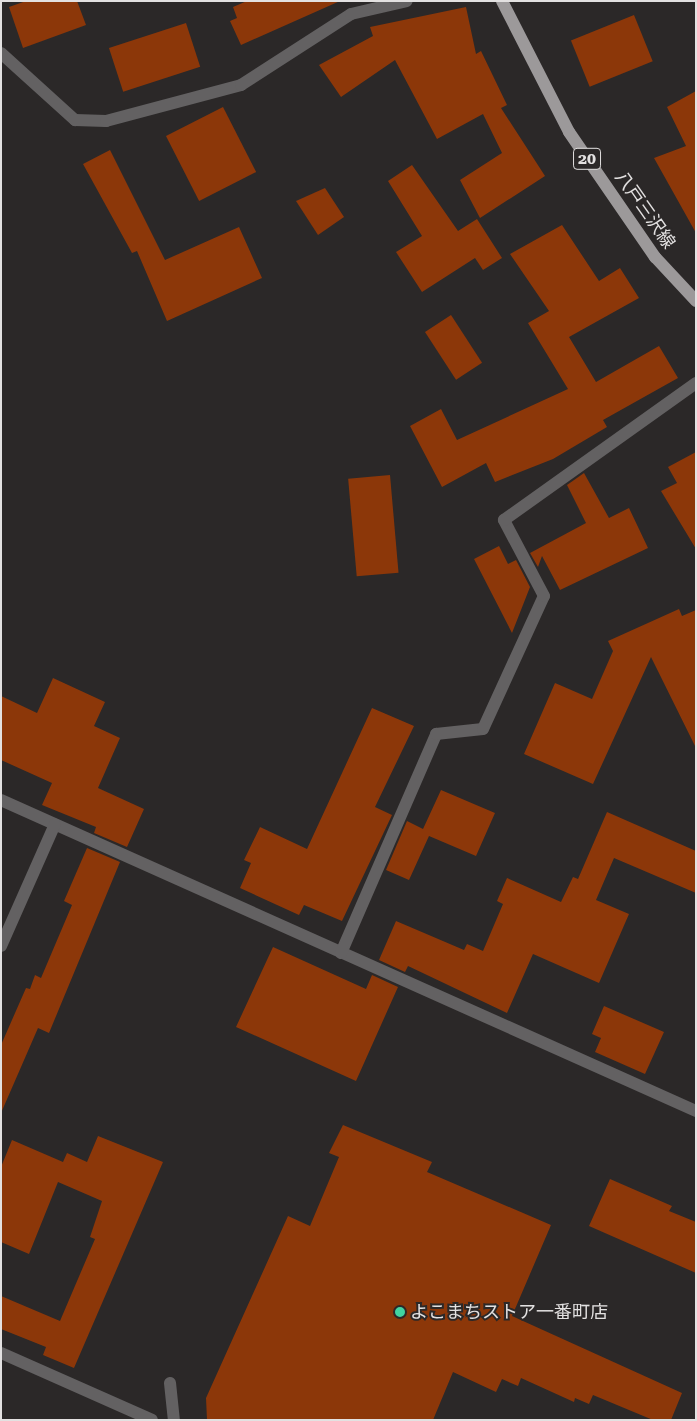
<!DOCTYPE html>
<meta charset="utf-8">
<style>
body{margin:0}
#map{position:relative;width:697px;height:1421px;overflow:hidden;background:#2b2828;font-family:"Roboto Serif","Noto Sans JP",serif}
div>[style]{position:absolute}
.building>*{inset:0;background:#8c3709;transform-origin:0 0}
.lane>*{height:12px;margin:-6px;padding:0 6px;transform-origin:6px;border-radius:6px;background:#636162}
.street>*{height:12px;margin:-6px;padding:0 6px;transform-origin:6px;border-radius:6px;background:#636162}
.primary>*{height:12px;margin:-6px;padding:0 6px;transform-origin:6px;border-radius:6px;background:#9c999a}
.dots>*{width:14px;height:14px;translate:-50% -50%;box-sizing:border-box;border:2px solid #2b2828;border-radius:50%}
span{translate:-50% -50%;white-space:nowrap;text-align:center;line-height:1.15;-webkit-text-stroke:4px #2b2828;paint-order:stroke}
.shield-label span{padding:1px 4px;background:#2b2828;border:1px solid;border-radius:4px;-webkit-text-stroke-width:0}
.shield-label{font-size:16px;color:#e3e1e1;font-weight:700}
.street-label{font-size:18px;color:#e3e1e1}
.poi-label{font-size:18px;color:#e3e1e1}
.left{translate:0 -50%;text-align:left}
.frame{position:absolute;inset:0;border:2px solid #e3e1e1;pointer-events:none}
</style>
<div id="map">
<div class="building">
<i style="clip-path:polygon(26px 1px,77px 1px,86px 25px,23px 48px,9px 7px)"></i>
<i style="clip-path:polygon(247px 1px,340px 1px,241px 45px,230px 21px,237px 18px,233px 7px)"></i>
<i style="clip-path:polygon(466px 7px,476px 54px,481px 51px,507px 105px,501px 108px,545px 176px,480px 218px,460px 180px,502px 153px,483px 114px,437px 139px,395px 60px,341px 97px,319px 65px,373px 36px,370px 27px)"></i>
<i style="left:634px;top:15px;width:50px;height:68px;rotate:68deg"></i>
<i style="left:186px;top:23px;width:46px;height:81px;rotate:72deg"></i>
<i style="clip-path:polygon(696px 91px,696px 233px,654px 158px,686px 146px,667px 107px)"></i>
<i style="left:223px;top:107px;width:73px;height:64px;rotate:63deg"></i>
<i style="clip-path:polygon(110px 150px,165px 260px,239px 227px,262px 278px,167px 321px,137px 251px,132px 253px,83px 164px)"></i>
<i style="clip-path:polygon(412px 165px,458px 231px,477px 219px,502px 258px,483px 270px,475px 258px,422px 292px,396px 252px,422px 236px,388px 181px)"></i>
<i style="clip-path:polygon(325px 188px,344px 217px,318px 235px,296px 201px)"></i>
<i style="clip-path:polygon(562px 225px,599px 281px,620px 268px,639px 298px,569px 337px,596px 382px,659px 346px,678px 378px,603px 420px,607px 427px,553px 459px,495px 482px,486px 463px,442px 487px,410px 426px,441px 409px,457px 440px,568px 389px,528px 323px,549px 311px,510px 254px)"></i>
<i style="left:451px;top:315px;width:57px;height:31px;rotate:57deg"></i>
<i style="clip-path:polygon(696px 452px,696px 549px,661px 491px,677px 483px,668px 467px)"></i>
<i style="clip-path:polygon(584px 473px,609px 518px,629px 508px,648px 548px,560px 590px,542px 556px,538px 567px,530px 553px,586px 523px,567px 485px)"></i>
<i style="left:390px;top:475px;width:98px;height:42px;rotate:85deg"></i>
<i style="clip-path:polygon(499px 546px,508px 564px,516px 560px,530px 587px,512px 633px,474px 559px)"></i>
<i style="clip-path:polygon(679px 609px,682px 616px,696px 610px,696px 748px,651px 657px,593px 784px,524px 754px,555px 683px,592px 699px,613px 651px,608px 641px)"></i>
<i style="clip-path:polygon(53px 678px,105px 702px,94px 726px,120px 738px,98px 788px,144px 809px,127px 847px,94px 833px,96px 827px,42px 805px,52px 783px,1px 760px,1px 696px,37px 713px)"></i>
<i style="clip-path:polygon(372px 708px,414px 726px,375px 807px,392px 815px,342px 921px,304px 905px,299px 915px,240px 888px,251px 863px,244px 860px,260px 827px,307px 849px)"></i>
<i style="clip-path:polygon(441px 790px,495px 813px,476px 856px,429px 836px,409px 880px,386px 870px,407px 821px,423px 829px)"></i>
<i style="clip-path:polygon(607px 812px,696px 851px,696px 893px,614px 858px,596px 900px,629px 914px,599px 983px,533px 954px,507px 1013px,408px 966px,405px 972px,379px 960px,396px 921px,464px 950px,467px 944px,483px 951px,503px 904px,497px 901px,507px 878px,561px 902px,573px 877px,578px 879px)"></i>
<i style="clip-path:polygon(87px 848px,120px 862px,49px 1033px,38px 1028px,1px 1113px,1px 1045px,26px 988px,30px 989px,35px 975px,41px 978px,72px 905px,64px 901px)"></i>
<i style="clip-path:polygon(273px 947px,366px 989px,372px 975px,398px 987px,356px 1081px,236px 1027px)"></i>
<i style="clip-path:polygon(604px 1006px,664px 1032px,645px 1074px,595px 1052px,601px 1038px,592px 1034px)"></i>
<i style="clip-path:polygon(343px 1125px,432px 1162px,427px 1172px,551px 1225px,512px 1316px,682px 1393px,671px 1420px,653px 1420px,593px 1395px,589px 1404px,575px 1398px,574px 1402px,521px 1378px,518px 1386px,502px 1379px,496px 1392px,453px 1372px,433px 1420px,207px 1420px,206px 1398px,288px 1216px,310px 1226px,339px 1157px,329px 1153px)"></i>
<i style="clip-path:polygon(98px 1136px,163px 1162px,74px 1368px,43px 1355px,46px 1347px,1px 1329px,1px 1296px,60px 1321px,95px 1239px,90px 1237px,102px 1201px,58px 1182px,29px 1254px,1px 1242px,1px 1167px,12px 1140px,63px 1162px,67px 1153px,87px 1162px)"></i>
<i style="clip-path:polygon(610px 1179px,672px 1206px,669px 1211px,696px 1222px,696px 1273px,589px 1226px)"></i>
</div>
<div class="lane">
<i style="left:170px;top:1383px;width:37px;rotate:84deg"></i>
</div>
<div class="street">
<i style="left:1px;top:53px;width:100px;rotate:42.2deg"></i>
<i style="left:75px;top:120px;width:31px;rotate:2deg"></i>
<i style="left:106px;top:121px;width:140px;rotate:-14.9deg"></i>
<i style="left:241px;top:85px;width:131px;rotate:-32.8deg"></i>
<i style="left:351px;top:14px;width:57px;rotate:-13.1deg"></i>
<i style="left:1px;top:800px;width:761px;rotate:24.11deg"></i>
<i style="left:1px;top:946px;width:133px;rotate:-66.1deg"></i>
<i style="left:341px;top:953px;width:239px;rotate:-66.5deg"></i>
<i style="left:436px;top:734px;width:47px;rotate:-6.1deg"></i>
<i style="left:483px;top:729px;width:146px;rotate:-65.4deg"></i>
<i style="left:544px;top:596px;width:86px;rotate:-117.8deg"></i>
<i style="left:504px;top:520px;width:236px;rotate:-35.5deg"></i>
<i style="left:1px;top:1353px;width:165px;rotate:23.9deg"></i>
</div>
<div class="primary">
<i style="left:502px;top:1px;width:147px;rotate:62.9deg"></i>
<i style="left:569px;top:132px;width:152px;rotate:55.5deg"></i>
<i style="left:655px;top:257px;width:60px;rotate:47deg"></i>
</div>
<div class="dots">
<i style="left:400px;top:1312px;background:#41d4a1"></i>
</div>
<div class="shield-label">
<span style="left:587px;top:159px">20</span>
</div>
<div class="street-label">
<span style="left:645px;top:210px;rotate:55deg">八戸三沢線</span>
</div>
<div class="poi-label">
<span class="left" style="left:410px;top:1312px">よこまちストア一番町店</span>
</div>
<div class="frame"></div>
</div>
